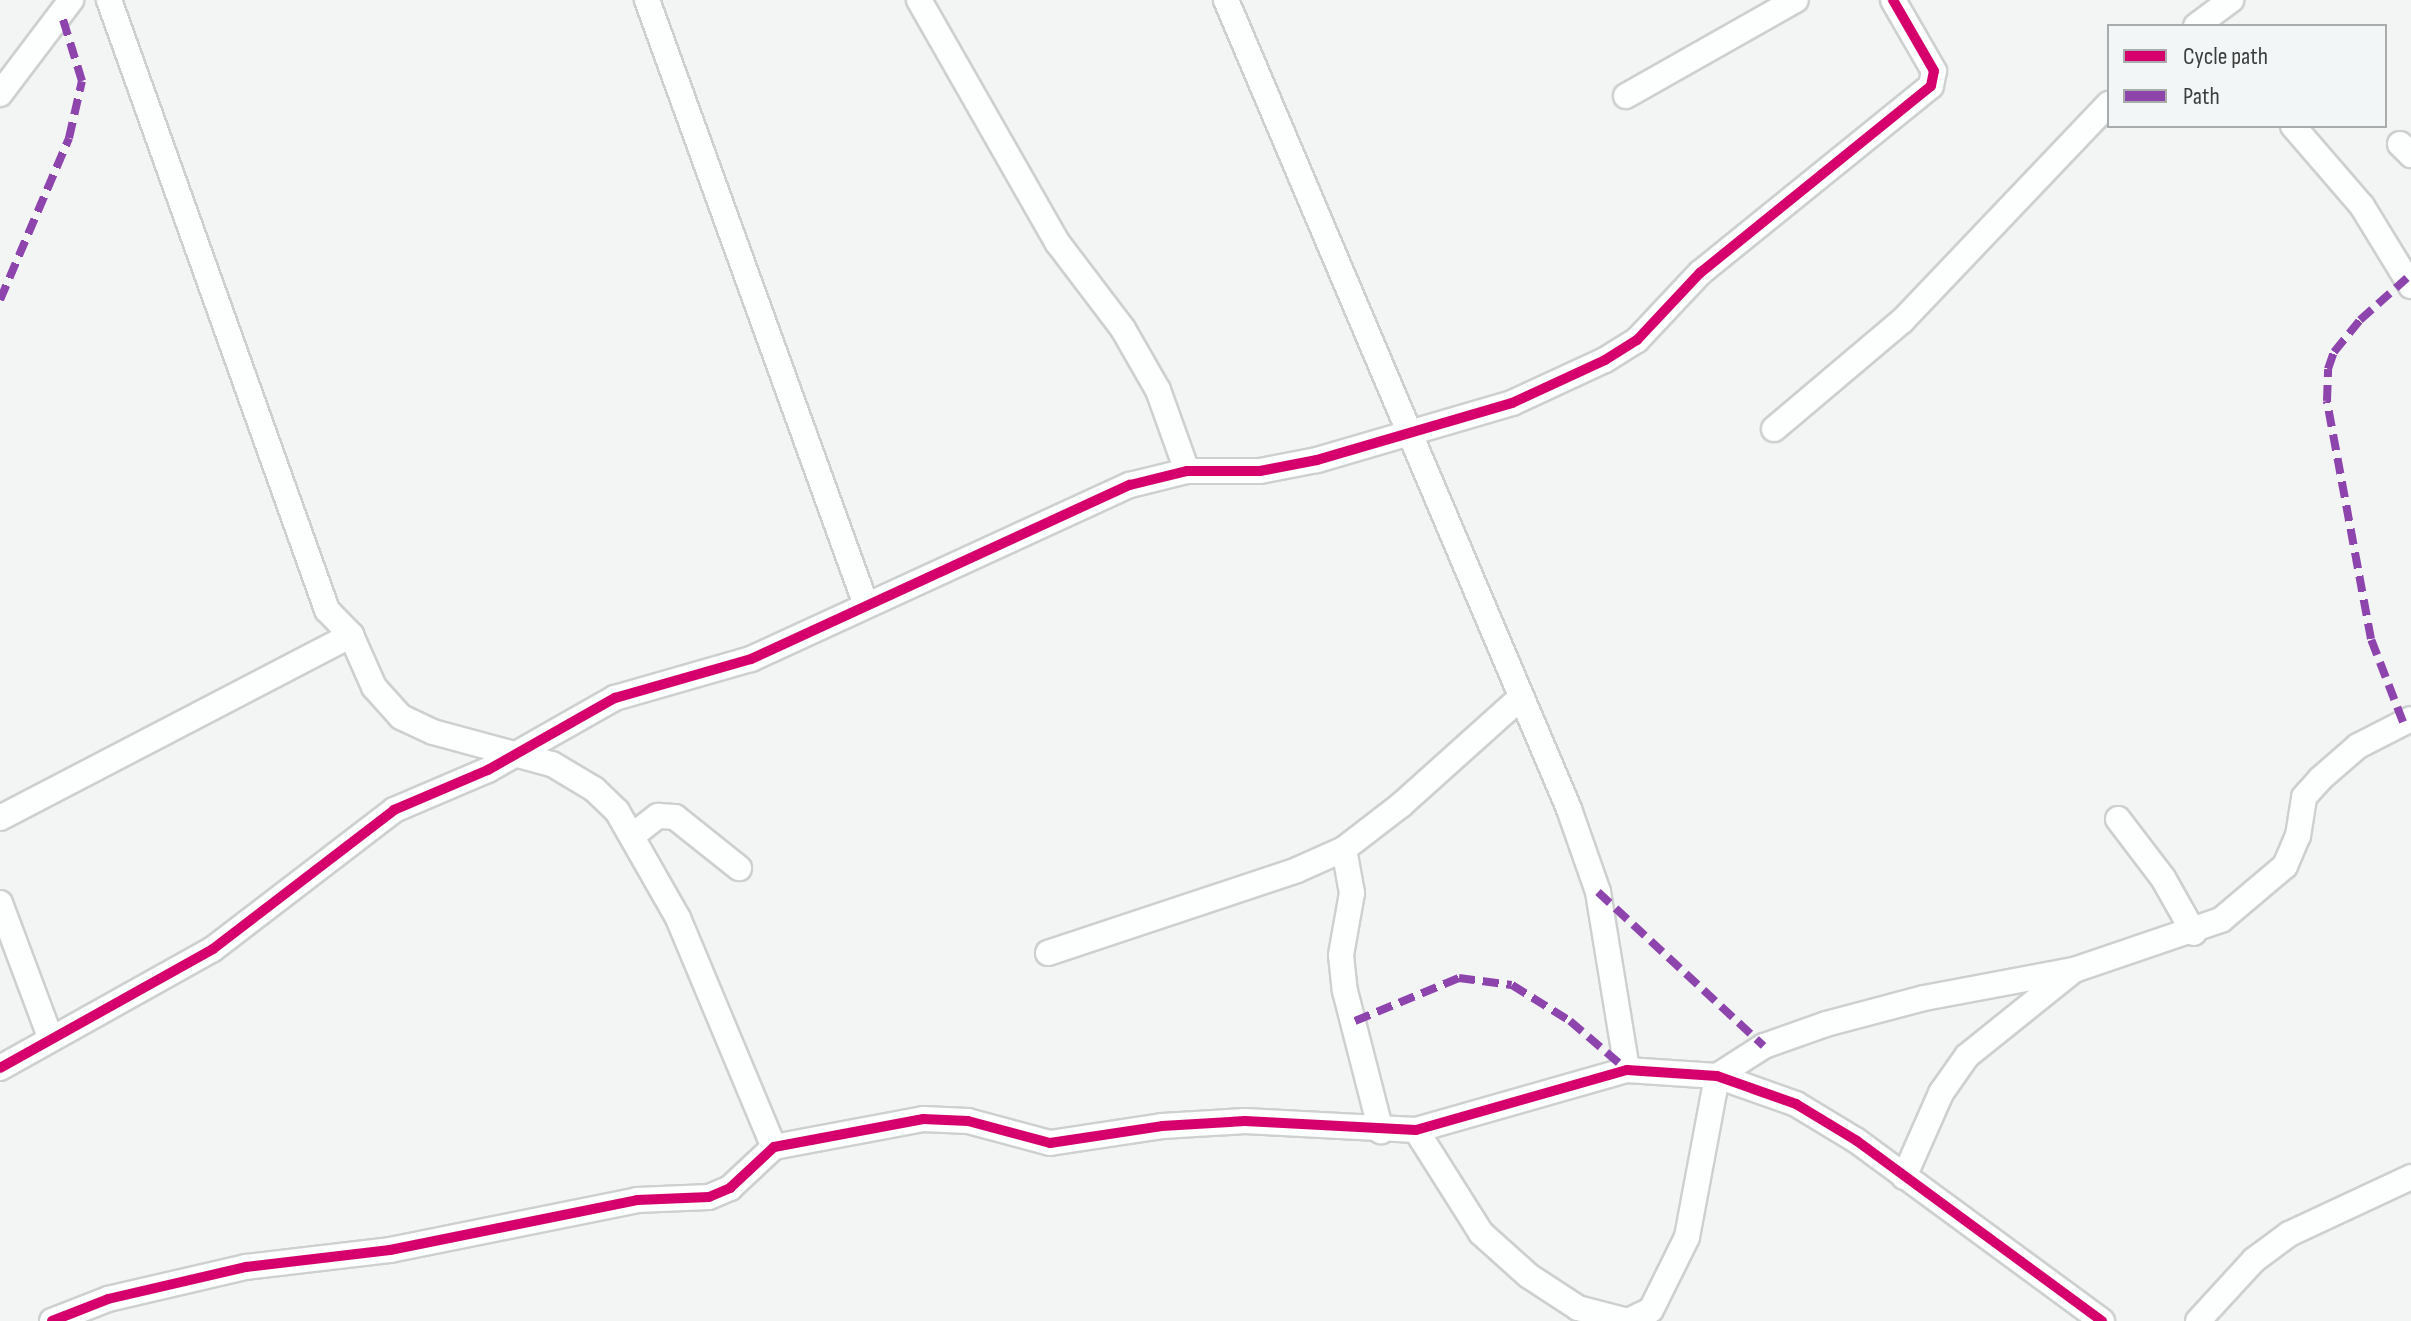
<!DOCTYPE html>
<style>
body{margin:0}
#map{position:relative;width:2411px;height:1321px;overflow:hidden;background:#f3f5f5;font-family:"Sofia Sans Condensed",sans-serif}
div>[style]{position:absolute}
.roads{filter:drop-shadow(2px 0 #ced0d0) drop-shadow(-2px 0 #ced0d0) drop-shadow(0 2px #ced0d0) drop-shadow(0 -2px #ced0d0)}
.minor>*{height:24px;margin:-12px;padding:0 12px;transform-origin:12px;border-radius:12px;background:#fdfefe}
.quiet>*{height:8px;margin-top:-4px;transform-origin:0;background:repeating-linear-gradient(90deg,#8e44ad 0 16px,transparent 0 24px)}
.cycleway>*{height:10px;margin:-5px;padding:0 5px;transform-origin:5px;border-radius:5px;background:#d6006c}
span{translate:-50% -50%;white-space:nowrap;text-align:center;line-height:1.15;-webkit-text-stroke:6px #f2f6f6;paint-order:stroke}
.legend{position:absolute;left:2107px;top:24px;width:280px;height:104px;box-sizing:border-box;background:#f2f6f6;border:2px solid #a9acac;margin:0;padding:10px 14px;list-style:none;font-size:24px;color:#3c3d3d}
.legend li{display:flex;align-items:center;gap:16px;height:40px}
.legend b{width:40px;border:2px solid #a9acac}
</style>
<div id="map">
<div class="roads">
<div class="minor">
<i style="left:109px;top:0;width:648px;rotate:70.33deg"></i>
<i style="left:327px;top:610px;width:35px;rotate:46deg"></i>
<i style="left:351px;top:635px;width:57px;rotate:66.1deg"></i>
<i style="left:374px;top:687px;width:40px;rotate:48deg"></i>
<i style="left:401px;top:717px;width:35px;rotate:25deg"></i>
<i style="left:433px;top:732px;width:123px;rotate:15.1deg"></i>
<i style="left:552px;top:764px;width:49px;rotate:30.8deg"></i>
<i style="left:594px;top:789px;width:32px;rotate:44deg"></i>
<i style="left:617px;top:811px;width:123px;rotate:60.3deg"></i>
<i style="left:678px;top:918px;width:248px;rotate:67.3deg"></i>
<i style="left:647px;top:0;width:643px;rotate:70.1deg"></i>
<i style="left:919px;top:0;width:279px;rotate:60.3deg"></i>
<i style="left:1057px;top:242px;width:109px;rotate:52.8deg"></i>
<i style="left:1123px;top:329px;width:70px;rotate:60.2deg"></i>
<i style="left:1158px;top:390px;width:86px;rotate:70.3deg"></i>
<i style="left:1226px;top:0;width:879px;rotate:67.02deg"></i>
<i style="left:1569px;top:809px;width:88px;rotate:70.7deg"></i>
<i style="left:1598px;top:892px;width:180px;rotate:80.7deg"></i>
<i style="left:2196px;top:26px;width:44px;rotate:-36.6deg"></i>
<i style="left:0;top:94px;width:118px;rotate:-52.9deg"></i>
<i style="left:1626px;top:96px;width:195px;rotate:-29.5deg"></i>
<i style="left:2293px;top:126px;width:106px;rotate:49.2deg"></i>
<i style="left:2362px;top:206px;width:94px;rotate:58.5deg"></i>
<i style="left:2400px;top:144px;width:16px;rotate:45deg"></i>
<i style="left:1774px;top:429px;width:167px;rotate:-40.2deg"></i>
<i style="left:1902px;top:321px;width:300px;rotate:-46.4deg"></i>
<i style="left:0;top:818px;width:396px;rotate:-27.5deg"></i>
<i style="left:2118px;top:819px;width:74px;rotate:52.7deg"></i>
<i style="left:2163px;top:878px;width:63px;rotate:60.6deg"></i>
<i style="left:632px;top:836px;width:33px;rotate:-38deg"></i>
<i style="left:658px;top:816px;width:17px;rotate:3deg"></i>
<i style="left:675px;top:817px;width:82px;rotate:38.6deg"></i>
<i style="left:1344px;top:849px;width:45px;rotate:79.7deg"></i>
<i style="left:1352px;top:893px;width:63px;rotate:100.1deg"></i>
<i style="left:1341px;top:955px;width:36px;rotate:84deg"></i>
<i style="left:1345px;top:991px;width:145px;rotate:75.6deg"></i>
<i style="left:0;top:903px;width:143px;rotate:69.5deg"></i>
<i style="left:1048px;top:953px;width:262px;rotate:-18.4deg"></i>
<i style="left:1297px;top:870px;width:51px;rotate:-24.1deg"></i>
<i style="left:1344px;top:849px;width:72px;rotate:-37.7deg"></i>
<i style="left:1401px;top:805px;width:159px;rotate:-41.9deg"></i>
<i style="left:0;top:1068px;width:244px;rotate:-29.2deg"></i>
<i style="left:213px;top:949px;width:228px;rotate:-37.5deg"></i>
<i style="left:394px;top:810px;width:102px;rotate:-23.1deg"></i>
<i style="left:488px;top:770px;width:146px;rotate:-29.6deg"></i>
<i style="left:615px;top:698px;width:141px;rotate:-16deg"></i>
<i style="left:751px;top:659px;width:417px;rotate:-24.7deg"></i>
<i style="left:1130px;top:485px;width:59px;rotate:-13.8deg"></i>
<i style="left:1187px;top:471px;width:73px"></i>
<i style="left:1260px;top:471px;width:58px;rotate:-10.9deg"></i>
<i style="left:1317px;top:460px;width:203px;rotate:-16.3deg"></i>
<i style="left:1512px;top:403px;width:102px;rotate:-24.8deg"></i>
<i style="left:1605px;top:360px;width:38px;rotate:-32deg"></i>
<i style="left:1637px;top:340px;width:92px;rotate:-46.8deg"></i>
<i style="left:1700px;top:273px;width:297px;rotate:-39deg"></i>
<i style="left:1931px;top:86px;width:15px;rotate:-79deg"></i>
<i style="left:1934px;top:71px;width:82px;rotate:-120deg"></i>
<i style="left:1416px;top:1130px;width:122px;rotate:57.7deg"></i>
<i style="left:1481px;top:1233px;width:64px;rotate:41.9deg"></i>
<i style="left:1529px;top:1276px;width:59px;rotate:33.1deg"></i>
<i style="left:1578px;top:1308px;width:52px;rotate:14.6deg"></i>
<i style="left:1628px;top:1321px;width:25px;rotate:-26deg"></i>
<i style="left:1651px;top:1310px;width:81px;rotate:-63.7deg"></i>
<i style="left:1687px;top:1237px;width:164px;rotate:-79.4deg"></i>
<i style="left:1717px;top:1076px;width:56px;rotate:-32.6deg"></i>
<i style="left:1764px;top:1046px;width:66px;rotate:-19.5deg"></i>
<i style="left:1826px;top:1024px;width:101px;rotate:-14.9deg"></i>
<i style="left:1924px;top:998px;width:153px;rotate:-10.6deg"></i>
<i style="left:2074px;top:970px;width:155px;rotate:-18.8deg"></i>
<i style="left:2221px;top:920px;width:84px;rotate:-40.2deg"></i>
<i style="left:2285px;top:866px;width:33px;rotate:-67deg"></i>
<i style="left:2298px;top:836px;width:39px;rotate:-81deg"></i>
<i style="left:2304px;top:797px;width:24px;rotate:-48deg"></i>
<i style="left:2320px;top:779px;width:50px;rotate:-41deg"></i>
<i style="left:2358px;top:746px;width:59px;rotate:-27deg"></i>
<i style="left:1904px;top:1177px;width:92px;rotate:-66.2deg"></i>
<i style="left:1941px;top:1093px;width:45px;rotate:-54.9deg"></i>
<i style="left:1967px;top:1056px;width:131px;rotate:-38.8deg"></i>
<i style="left:52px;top:1321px;width:60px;rotate:-21.4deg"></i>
<i style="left:108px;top:1299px;width:142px;rotate:-13.1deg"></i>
<i style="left:246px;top:1267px;width:145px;rotate:-6.7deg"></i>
<i style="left:390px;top:1250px;width:252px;rotate:-11.4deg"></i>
<i style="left:637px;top:1200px;width:72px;rotate:-2.4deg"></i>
<i style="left:709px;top:1197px;width:23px;rotate:-23deg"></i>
<i style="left:730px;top:1188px;width:60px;rotate:-43deg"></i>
<i style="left:774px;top:1147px;width:152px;rotate:-10.6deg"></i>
<i style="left:923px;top:1119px;width:45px;rotate:2.5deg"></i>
<i style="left:968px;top:1121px;width:85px;rotate:15deg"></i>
<i style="left:1050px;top:1143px;width:113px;rotate:-8.6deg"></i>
<i style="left:1162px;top:1126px;width:83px;rotate:-3.4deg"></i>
<i style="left:1245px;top:1121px;width:171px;rotate:3deg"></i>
<i style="left:1416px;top:1130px;width:219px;rotate:-15.9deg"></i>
<i style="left:1627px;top:1070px;width:90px;rotate:3.8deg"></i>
<i style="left:1717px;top:1076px;width:84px;rotate:19.5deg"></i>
<i style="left:1796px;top:1104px;width:71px;rotate:31.2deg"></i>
<i style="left:1857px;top:1141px;width:304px;rotate:36.3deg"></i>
<i style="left:2198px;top:1321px;width:83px;rotate:-47.4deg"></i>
<i style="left:2254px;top:1260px;width:44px;rotate:-36.6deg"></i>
<i style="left:2289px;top:1234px;width:135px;rotate:-25deg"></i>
</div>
</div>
<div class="quiet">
<i style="left:0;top:300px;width:176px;rotate:-66.9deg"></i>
<i style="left:69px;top:138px;width:58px;rotate:-77.2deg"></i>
<i style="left:82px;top:81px;width:71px;rotate:-107.2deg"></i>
<i style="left:2403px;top:722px;width:89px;rotate:-111.1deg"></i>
<i style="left:2371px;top:639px;width:242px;rotate:-100.5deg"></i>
<i style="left:2327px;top:401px;width:32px;rotate:-88deg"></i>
<i style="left:2328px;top:369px;width:18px;rotate:-71deg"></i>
<i style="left:2334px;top:352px;width:41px;rotate:-50.9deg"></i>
<i style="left:2360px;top:320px;width:63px;rotate:-41.8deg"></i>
<i style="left:1598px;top:892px;width:226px;rotate:42.9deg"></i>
<i style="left:1355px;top:1021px;width:113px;rotate:-22.5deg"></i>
<i style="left:1459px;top:978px;width:53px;rotate:7.5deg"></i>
<i style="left:1512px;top:985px;width:68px;rotate:31.8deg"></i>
<i style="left:1570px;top:1021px;width:75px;rotate:40.7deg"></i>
</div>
<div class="cycleway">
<i style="left:0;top:1068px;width:244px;rotate:-29.2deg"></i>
<i style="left:213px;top:949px;width:228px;rotate:-37.5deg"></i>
<i style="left:394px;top:810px;width:102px;rotate:-23.1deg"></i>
<i style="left:488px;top:770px;width:146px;rotate:-29.6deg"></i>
<i style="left:615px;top:698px;width:141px;rotate:-16deg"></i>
<i style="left:751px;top:659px;width:417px;rotate:-24.7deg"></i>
<i style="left:1130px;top:485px;width:59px;rotate:-13.8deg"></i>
<i style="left:1187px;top:471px;width:73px"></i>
<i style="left:1260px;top:471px;width:58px;rotate:-10.9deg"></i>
<i style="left:1317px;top:460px;width:203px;rotate:-16.3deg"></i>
<i style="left:1512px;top:403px;width:102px;rotate:-24.8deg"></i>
<i style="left:1605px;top:360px;width:38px;rotate:-32deg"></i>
<i style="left:1637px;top:340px;width:92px;rotate:-46.8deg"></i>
<i style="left:1700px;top:273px;width:297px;rotate:-39deg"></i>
<i style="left:1931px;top:86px;width:15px;rotate:-79deg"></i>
<i style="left:1934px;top:71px;width:82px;rotate:-120deg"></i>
<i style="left:52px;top:1321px;width:60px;rotate:-21.4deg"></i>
<i style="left:108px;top:1299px;width:142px;rotate:-13.1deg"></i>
<i style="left:246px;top:1267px;width:145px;rotate:-6.7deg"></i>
<i style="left:390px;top:1250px;width:252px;rotate:-11.4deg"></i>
<i style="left:637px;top:1200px;width:72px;rotate:-2.4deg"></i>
<i style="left:709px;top:1197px;width:23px;rotate:-23deg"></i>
<i style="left:730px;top:1188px;width:60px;rotate:-43deg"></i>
<i style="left:774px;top:1147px;width:152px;rotate:-10.6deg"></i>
<i style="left:923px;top:1119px;width:45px;rotate:2.5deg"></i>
<i style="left:968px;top:1121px;width:85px;rotate:15deg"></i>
<i style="left:1050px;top:1143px;width:113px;rotate:-8.6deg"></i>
<i style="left:1162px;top:1126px;width:83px;rotate:-3.4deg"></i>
<i style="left:1245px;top:1121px;width:171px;rotate:3deg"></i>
<i style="left:1416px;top:1130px;width:219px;rotate:-15.9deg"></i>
<i style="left:1627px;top:1070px;width:90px;rotate:3.8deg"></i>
<i style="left:1717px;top:1076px;width:84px;rotate:19.5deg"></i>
<i style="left:1796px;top:1104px;width:71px;rotate:31.2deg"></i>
<i style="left:1857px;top:1141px;width:304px;rotate:36.3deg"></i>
</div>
<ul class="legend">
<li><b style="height:10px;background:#d6006c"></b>Cycle path</li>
<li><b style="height:10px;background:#8e44ad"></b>Path</li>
</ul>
</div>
